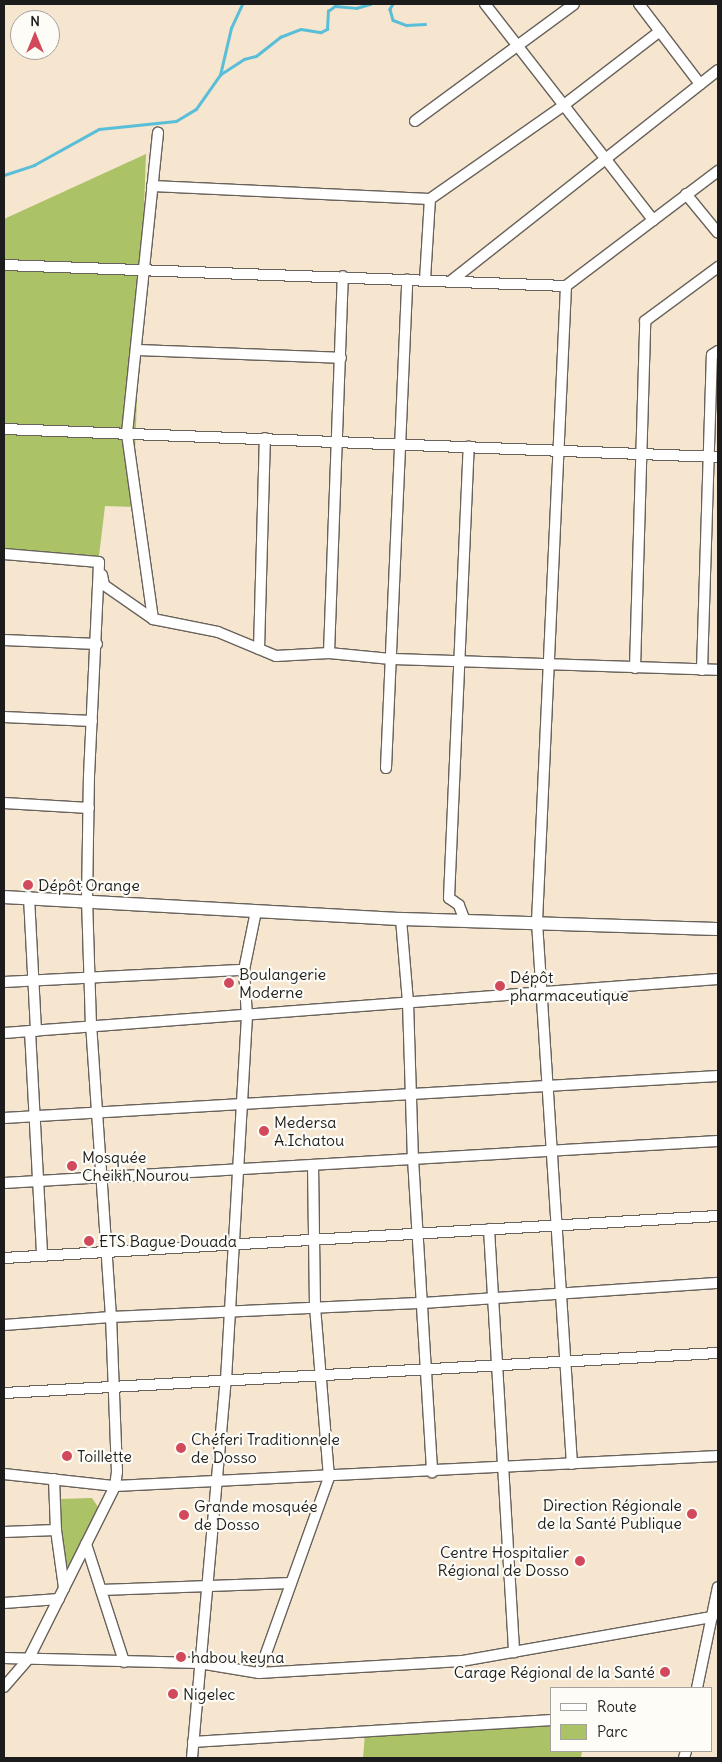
<!DOCTYPE html>
<meta charset="utf-8">
<style>
body{margin:0}
#map{position:relative;width:722px;height:1762px;overflow:hidden;background:#f6e5cf;font-family:Delius,sans-serif}
div>[style]{position:absolute}
.green>*{inset:0;background:#abc267}
.stream>*{height:2.5px;margin:-1.25px;padding:0 1.25px;transform-origin:1.25px;border-radius:1.25px;background:#59bed7}
.roads{filter:drop-shadow(1px 0 #68625b) drop-shadow(-1px 0 #68625b) drop-shadow(0 1px #68625b) drop-shadow(0 -1px #68625b)}
.minor>*{height:10px;margin:-5px;padding:0 5px;transform-origin:5px;border-radius:5px;background:#fff}
.major>*{height:12px;margin:-6px;padding:0 6px;transform-origin:6px;border-radius:6px;background:#fff}
.dots>*{width:14px;height:14px;translate:-50% -50%;box-sizing:border-box;border:2px solid #fdfcf7;border-radius:50%}
span{translate:-50% -50%;white-space:nowrap;text-align:center;line-height:1.15;-webkit-text-stroke:4.5px #fdfcf7;paint-order:stroke}
.poi-label{font-size:16px;color:#1c1c1c}
.left{translate:0 -50%;text-align:left}
.right{translate:-100% -50%;text-align:right}
.frame{position:absolute;inset:0;border:5px solid #1c1c1c;pointer-events:none}
.legend{position:absolute;left:550px;top:1687px;width:162px;height:65px;box-sizing:border-box;background:#fdfcf7;border:1px solid #a3a29f;margin:0;padding:6px 9px;list-style:none;font-size:15px;color:#1c1c1c}
.legend li{display:flex;align-items:center;gap:10px;height:25px}
.legend b{width:25px;border:1px solid #a3a29f}
.north{position:absolute;left:10px;top:10px;width:50px;height:50px;box-sizing:border-box;background:#fdfcf7;border:1px solid #a3a29f;border-radius:50%;rotate:0deg;font-size:14px;font-weight:700;line-height:20px;text-align:center;color:#1c1c1c}
.north::after{content:'';display:block;margin:auto;width:18px;height:22px;background:#d1495b;clip-path:polygon(50% 0,100% 100%,50% 72%,0 100%)}
</style>
<div id="map">
<div class="green">
<i style="clip-path:polygon(146px 154px,133px 507px,105px 506px,99px 556px,4px 551px,4px 219px)"></i>
<i style="clip-path:polygon(92px 1498px,98px 1507px,69px 1568px,65px 1568px,58px 1499px)"></i>
<i style="clip-path:polygon(551px 1726px,551px 1751px,582px 1751px,581px 1758px,363px 1758px,365px 1734px)"></i>
</div>
<div class="stream">
<i style="left:393px;top:4px;width:6px;rotate:121deg"></i>
<i style="left:390px;top:9px;width:11px;rotate:75deg"></i>
<i style="left:393px;top:20px;width:14px;rotate:21deg"></i>
<i style="left:406px;top:25px;width:19px;rotate:-3deg"></i>
<i style="left:221px;top:74px;width:27px;rotate:-33deg"></i>
<i style="left:244px;top:59px;width:12px;rotate:-14deg"></i>
<i style="left:256px;top:56px;width:31px;rotate:-38deg"></i>
<i style="left:280px;top:37px;width:22px;rotate:-21deg"></i>
<i style="left:301px;top:29px;width:20px;rotate:9deg"></i>
<i style="left:321px;top:32px;width:7px;rotate:-27deg"></i>
<i style="left:327px;top:29px;width:18px;rotate:-87deg"></i>
<i style="left:328px;top:11px;width:9px;rotate:-36deg"></i>
<i style="left:335px;top:6px;width:21px;rotate:5deg"></i>
<i style="left:356px;top:8px;width:15px;rotate:-16deg"></i>
<i style="left:4px;top:175px;width:32px;rotate:-18deg"></i>
<i style="left:34px;top:165px;width:74px;rotate:-29deg"></i>
<i style="left:99px;top:129px;width:77px;rotate:-5.9deg"></i>
<i style="left:176px;top:121px;width:23px;rotate:-31deg"></i>
<i style="left:196px;top:109px;width:42px;rotate:-54.8deg"></i>
<i style="left:220px;top:75px;width:48px;rotate:-76.8deg"></i>
<i style="left:231px;top:28px;width:26px;rotate:-65deg"></i>
</div>
<div class="roads">
<div class="minor">
<i style="left:485px;top:4px;width:274px;rotate:52.1deg"></i>
<i style="left:639px;top:4px;width:101px;rotate:52.7deg"></i>
<i style="left:415px;top:121px;width:197px;rotate:-36.3deg"></i>
<i style="left:152px;top:186px;width:278px;rotate:2.7deg"></i>
<i style="left:430px;top:199px;width:164px;rotate:-35deg"></i>
<i style="left:564px;top:105px;width:121px;rotate:-37.6deg"></i>
<i style="left:686px;top:194px;width:50px;rotate:50.6deg"></i>
<i style="left:4px;top:265px;width:562px;rotate:2.14deg"></i>
<i style="left:566px;top:286px;width:191px;rotate:-37.1deg"></i>
<i style="left:425px;top:280px;width:81px;rotate:-86.5deg"></i>
<i style="left:451px;top:281px;width:340px;rotate:-38.3deg"></i>
<i style="left:566px;top:286px;width:637px;rotate:92.61deg"></i>
<i style="left:537px;top:922px;width:543px;rotate:86.31deg"></i>
<i style="left:136px;top:350px;width:205px;rotate:2.2deg"></i>
<i style="left:4px;top:429px;width:715px;rotate:2.25deg"></i>
<i style="left:4px;top:554px;width:95px;rotate:4.8deg"></i>
<i style="left:102px;top:575px;width:10px;rotate:79deg"></i>
<i style="left:104px;top:585px;width:60px;rotate:34.8deg"></i>
<i style="left:153px;top:619px;width:66px;rotate:11.3deg"></i>
<i style="left:218px;top:632px;width:63px;rotate:22.5deg"></i>
<i style="left:276px;top:656px;width:53px;rotate:-3.2deg"></i>
<i style="left:329px;top:653px;width:62px;rotate:5.5deg"></i>
<i style="left:391px;top:659px;width:327px;rotate:1.9deg"></i>
<i style="left:153px;top:619px;width:188px;rotate:-98deg"></i>
<i style="left:127px;top:433px;width:302px;rotate:-84.1deg"></i>
<i style="left:4px;top:640px;width:93px;rotate:2.5deg"></i>
<i style="left:259px;top:649px;width:211px;rotate:-88.4deg"></i>
<i style="left:329px;top:653px;width:377px;rotate:-87.9deg"></i>
<i style="left:635px;top:668px;width:347px;rotate:-88.3deg"></i>
<i style="left:645px;top:321px;width:91px;rotate:-36.5deg"></i>
<i style="left:702px;top:670px;width:315px;rotate:-88.2deg"></i>
<i style="left:712px;top:355px;width:7px;rotate:-34deg"></i>
<i style="left:4px;top:717px;width:88px;rotate:2.6deg"></i>
<i style="left:386px;top:768px;width:489px;rotate:-87.5deg"></i>
<i style="left:4px;top:803px;width:85px;rotate:3.4deg"></i>
<i style="left:29px;top:897px;width:134px;rotate:87deg"></i>
<i style="left:401px;top:919px;width:83px;rotate:85.2deg"></i>
<i style="left:408px;top:1002px;width:157px;rotate:88.2deg"></i>
<i style="left:413px;top:1159px;width:314px;rotate:86.5deg"></i>
<i style="left:465px;top:921px;width:17px;rotate:-111deg"></i>
<i style="left:459px;top:905px;width:12px;rotate:-145deg"></i>
<i style="left:449px;top:898px;width:452px;rotate:-87.5deg"></i>
<i style="left:4px;top:982px;width:240px;rotate:-2.9deg"></i>
<i style="left:30px;top:1031px;width:225px;rotate:86.9deg"></i>
<i style="left:4px;top:1033px;width:716px;rotate:-4.33deg"></i>
<i style="left:4px;top:1118px;width:715px;rotate:-3.37deg"></i>
<i style="left:4px;top:1183px;width:715px;rotate:-3.37deg"></i>
<i style="left:489px;top:1229px;width:424px;rotate:86.6deg"></i>
<i style="left:4px;top:1258px;width:715px;rotate:-3.37deg"></i>
<i style="left:4px;top:1325px;width:107px;rotate:-4.3deg"></i>
<i style="left:111px;top:1317px;width:313px;rotate:-2.6deg"></i>
<i style="left:424px;top:1303px;width:295px;rotate:-3.9deg"></i>
<i style="left:4px;top:1393px;width:715px;rotate:-3.21deg"></i>
<i style="left:4px;top:1474px;width:112px;rotate:6.2deg"></i>
<i style="left:115px;top:1486px;width:604px;rotate:-2.85deg"></i>
<i style="left:54px;top:1479px;width:51px;rotate:87.8deg"></i>
<i style="left:56px;top:1530px;width:59px;rotate:82.1deg"></i>
<i style="left:4px;top:1532px;width:52px;rotate:-2.2deg"></i>
<i style="left:86px;top:1544px;width:124px;rotate:72.1deg"></i>
<i style="left:101px;top:1590px;width:190px;rotate:-2.1deg"></i>
<i style="left:4px;top:1603px;width:55px;rotate:-4.2deg"></i>
<i style="left:4px;top:1658px;width:195px;rotate:1.5deg"></i>
<i style="left:199px;top:1663px;width:61px;rotate:9.5deg"></i>
<i style="left:259px;top:1673px;width:203px;rotate:-3.4deg"></i>
<i style="left:462px;top:1661px;width:254px;rotate:-10deg"></i>
<i style="left:259px;top:1673px;width:208px;rotate:-70.3deg"></i>
<i style="left:329px;top:1477px;width:171px;rotate:-94.7deg"></i>
<i style="left:315px;top:1307px;width:142px;rotate:-90.8deg"></i>
<i style="left:4px;top:1687px;width:38px;rotate:-49deg"></i>
<i style="left:29px;top:1658px;width:192px;rotate:-63.4deg"></i>
<i style="left:115px;top:1486px;width:14px;rotate:-82deg"></i>
<i style="left:117px;top:1472px;width:155px;rotate:-92.2deg"></i>
<i style="left:111px;top:1317px;width:292px;rotate:-93.9deg"></i>
<i style="left:91px;top:1026px;width:125px;rotate:-91.8deg"></i>
<i style="left:87px;top:901px;width:125px;rotate:-89.1deg"></i>
<i style="left:89px;top:776px;width:214px;rotate:-87.3deg"></i>
<i style="left:697px;top:1688px;width:103px;rotate:-78.3deg"></i>
<i style="left:193px;top:1742px;width:359px;rotate:-3.5deg"></i>
<i style="left:192px;top:1758px;width:380px;rotate:-84.9deg"></i>
<i style="left:226px;top:1380px;width:365px;rotate:-86.7deg"></i>
<i style="left:247px;top:1016px;width:46px;rotate:-93.7deg"></i>
<i style="left:244px;top:970px;width:60px;rotate:-78.5deg"></i>
<i style="left:684px;top:1758px;width:7px;rotate:-74deg"></i>
</div>
<div class="major">
<i style="left:4px;top:897px;width:398px;rotate:3.2deg"></i>
<i style="left:401px;top:919px;width:317px;rotate:1.8deg"></i>
</div>
</div>
<div class="dots">
<i style="left:28px;top:885px;background:#d1495b"></i>
<i style="left:229px;top:983px;background:#d1495b"></i>
<i style="left:500px;top:986px;background:#d1495b"></i>
<i style="left:264px;top:1131px;background:#d1495b"></i>
<i style="left:72px;top:1166px;background:#d1495b"></i>
<i style="left:89px;top:1241px;background:#d1495b"></i>
<i style="left:181px;top:1448px;background:#d1495b"></i>
<i style="left:67px;top:1456px;background:#d1495b"></i>
<i style="left:692px;top:1514px;background:#d1495b"></i>
<i style="left:184px;top:1515px;background:#d1495b"></i>
<i style="left:580px;top:1561px;background:#d1495b"></i>
<i style="left:181px;top:1657px;background:#d1495b"></i>
<i style="left:665px;top:1672px;background:#d1495b"></i>
<i style="left:173px;top:1694px;background:#d1495b"></i>
</div>
<div class="poi-label">
<span class="left" style="left:38px;top:885px">Dépôt Orange</span>
<span class="left" style="left:239px;top:983px">Boulangerie<br>Moderne</span>
<span class="left" style="left:510px;top:986px">Dépôt<br>pharmaceutique</span>
<span class="left" style="left:274px;top:1131px">Medersa<br>A.Ichatou</span>
<span class="left" style="left:82px;top:1166px">Mosquée<br>Cheikh Nourou</span>
<span class="left" style="left:99px;top:1241px">ETS Bague Douada</span>
<span class="left" style="left:191px;top:1448px">Chéferi Traditionnele<br>de Dosso</span>
<span class="left" style="left:77px;top:1456px">Toillette</span>
<span class="right" style="left:682px;top:1514px">Direction Régionale<br>de la Santé Publique</span>
<span class="left" style="left:194px;top:1515px">Grande mosquée<br>de Dosso</span>
<span class="right" style="left:569px;top:1561px">Centre Hospitalier<br>Régional de Dosso</span>
<span class="left" style="left:191px;top:1657px">habou keyna</span>
<span class="right" style="left:655px;top:1672px">Carage Régional de la Santé</span>
<span class="left" style="left:183px;top:1694px">Nigelec</span>
</div>
<div class="frame"></div>
<ul class="legend">
<li><b style="height:6px;background:#fff"></b>Route</li>
<li><b style="height:14px;background:#abc267"></b>Parc</li>
</ul>
<div class="north">N</div>
</div>
